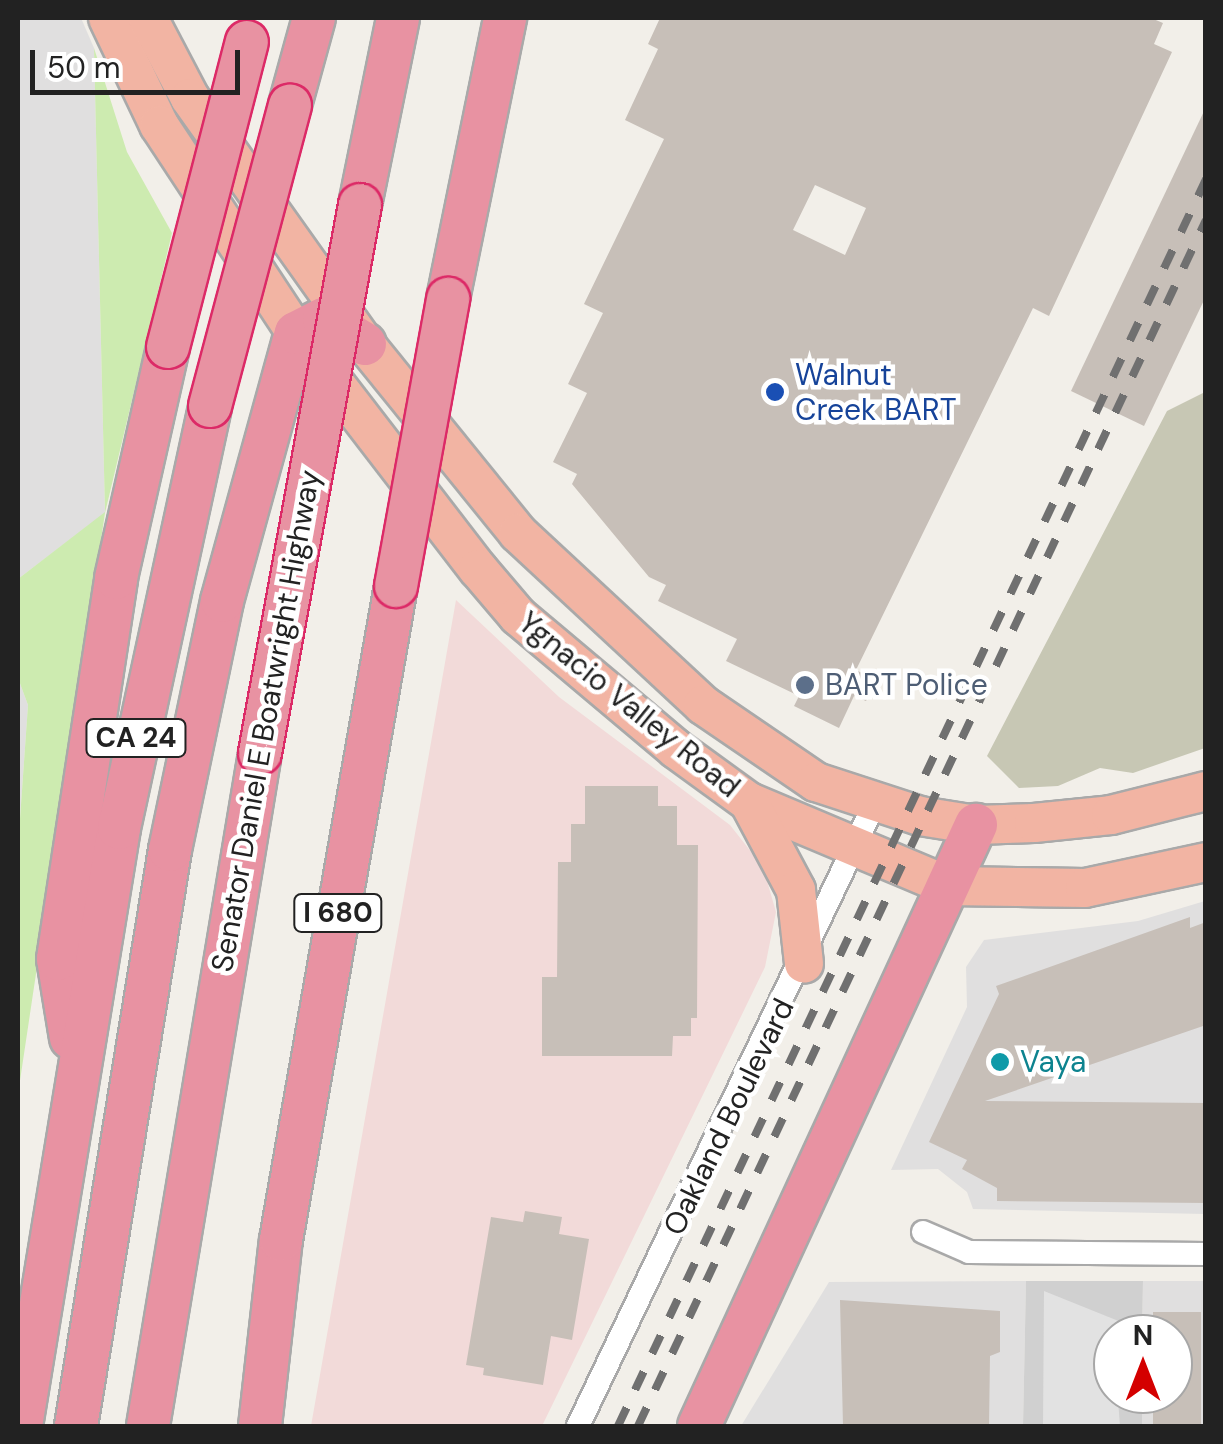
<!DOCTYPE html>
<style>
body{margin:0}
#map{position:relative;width:1223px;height:1444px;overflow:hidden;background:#f2efe9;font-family:"DM Sans",sans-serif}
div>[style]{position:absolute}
.residential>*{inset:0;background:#e0dfdf}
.commercial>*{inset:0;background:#f2dad9}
.religious>*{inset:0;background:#d0d0d0}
.construction>*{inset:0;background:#c7c7b4}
.grass>*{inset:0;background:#cdebb0}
.parking>*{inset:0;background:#e2e2e2}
.building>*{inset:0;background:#c7bfb8}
.roads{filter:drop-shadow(2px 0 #a9a9a9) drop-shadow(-2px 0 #a9a9a9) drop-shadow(0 2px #a9a9a9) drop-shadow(0 -2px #a9a9a9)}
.minor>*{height:22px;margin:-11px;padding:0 11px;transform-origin:11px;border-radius:11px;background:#fff}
.trunk>*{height:38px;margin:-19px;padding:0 19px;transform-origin:19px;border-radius:19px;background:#f2b4a3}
.motorway>*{height:42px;margin:-21px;padding:0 21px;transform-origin:21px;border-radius:21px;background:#e892a2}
.rail>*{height:8px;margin-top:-4px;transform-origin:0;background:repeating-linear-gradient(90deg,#707070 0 20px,transparent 0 40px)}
.bridges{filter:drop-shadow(2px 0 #dc2a67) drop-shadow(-2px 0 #dc2a67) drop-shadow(0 2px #dc2a67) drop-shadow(0 -2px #dc2a67)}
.motorway-bridge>*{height:42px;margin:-21px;padding:0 21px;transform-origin:21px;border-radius:21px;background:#e892a2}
.dots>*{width:28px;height:28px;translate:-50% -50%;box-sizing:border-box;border:5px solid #fff;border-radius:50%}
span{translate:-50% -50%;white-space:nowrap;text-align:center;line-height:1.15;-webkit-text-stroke:9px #fff;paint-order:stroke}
.shield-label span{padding:2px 8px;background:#fff;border:2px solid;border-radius:8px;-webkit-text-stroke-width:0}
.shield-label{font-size:28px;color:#222;font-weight:700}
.transit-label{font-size:30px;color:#164399}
.left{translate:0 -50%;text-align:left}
.service-label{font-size:30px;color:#4e5e75}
.street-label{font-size:30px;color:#222}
.culture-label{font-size:30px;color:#0d838f}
.frame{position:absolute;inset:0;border:20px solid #222;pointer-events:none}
.north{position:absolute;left:1093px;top:1314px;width:100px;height:100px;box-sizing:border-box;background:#fff;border:2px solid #a7a7a7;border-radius:50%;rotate:0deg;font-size:28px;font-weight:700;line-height:40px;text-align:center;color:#222}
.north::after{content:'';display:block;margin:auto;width:35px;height:45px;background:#d40000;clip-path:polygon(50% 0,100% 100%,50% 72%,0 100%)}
.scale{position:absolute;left:30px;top:50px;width:210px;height:45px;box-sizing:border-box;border:5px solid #222;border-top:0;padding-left:12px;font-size:30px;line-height:35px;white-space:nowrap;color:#222;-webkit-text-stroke:8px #fff;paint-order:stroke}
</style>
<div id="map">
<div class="residential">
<i style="clip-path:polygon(18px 18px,81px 18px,94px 48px,105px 513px,18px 579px)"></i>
<i style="clip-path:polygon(18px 678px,28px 705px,18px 847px)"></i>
<i style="clip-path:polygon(1205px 901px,1205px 1214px,973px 1209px,967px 1192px,938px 1169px,891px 1170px,967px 1007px,966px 967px,984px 940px,1138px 921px)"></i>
<i style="clip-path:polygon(1026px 1281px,1023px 1426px,741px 1426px,829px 1282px)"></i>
<i style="clip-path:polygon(1143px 1281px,1205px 1281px,1205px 1426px,1142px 1426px,1142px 1394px,1173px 1394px,1173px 1334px,1142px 1334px)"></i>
</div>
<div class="commercial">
<i style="clip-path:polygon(456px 600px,559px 697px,730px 825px,763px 867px,776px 912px,765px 967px,542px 1426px,311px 1426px)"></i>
</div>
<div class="religious">
<i style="clip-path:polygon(1026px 1281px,1143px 1281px,1142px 1334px,1113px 1334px,1113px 1394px,1142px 1394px,1142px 1426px,1023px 1426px)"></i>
</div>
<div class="construction">
<i style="clip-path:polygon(1205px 392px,1205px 748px,1133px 773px,1100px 768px,1058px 786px,1019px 788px,987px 756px,1167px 411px)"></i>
</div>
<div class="grass">
<i style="clip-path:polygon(94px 48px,127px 152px,172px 233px,105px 513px,18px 1094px,18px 847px,28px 705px,18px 678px,18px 579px,105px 512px)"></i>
</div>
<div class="parking">
<i style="clip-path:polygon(1044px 1291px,1121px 1322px,1121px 1334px,1113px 1334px,1120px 1426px,1043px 1426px)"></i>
</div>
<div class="building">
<i style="clip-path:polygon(evenodd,660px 18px,1151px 18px,1163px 23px,1154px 44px,1172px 52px,1049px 316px,1033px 308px,856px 670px,876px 680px,866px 701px,854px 696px,839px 728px,794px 706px,799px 696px,726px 661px,737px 639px,658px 601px,666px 585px,649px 577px,572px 484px,577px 474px,553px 462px,587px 393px,568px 384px,603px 313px,584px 304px,664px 139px,625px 120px,658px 49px,648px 44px,660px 18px,815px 185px,866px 208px,845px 255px,793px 230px,815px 185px)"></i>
<i style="clip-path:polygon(1206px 107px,1206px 296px,1144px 426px,1071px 391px)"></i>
<i style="clip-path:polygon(585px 786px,658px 786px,658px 806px,677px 806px,677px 845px,698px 845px,697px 1018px,691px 1018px,691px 1036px,673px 1036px,672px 1056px,542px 1056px,542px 977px,557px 977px,558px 862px,571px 862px,571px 824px,585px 824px)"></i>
<i style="clip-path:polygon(1190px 917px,1190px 928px,1206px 922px,1206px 1025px,985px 1101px,1206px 1103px,1206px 1203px,997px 1201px,997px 1188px,962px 1169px,967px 1160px,929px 1142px,999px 994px,996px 986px)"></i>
<i style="clip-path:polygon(525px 1211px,562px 1217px,559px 1234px,589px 1239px,572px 1340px,551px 1336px,543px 1385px,483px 1375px,484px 1368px,466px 1365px,491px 1217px,523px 1222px)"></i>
<i style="clip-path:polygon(840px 1300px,1000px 1311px,1000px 1352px,990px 1356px,989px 1426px,843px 1426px)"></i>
<i style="clip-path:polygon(1153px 1312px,1201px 1312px,1201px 1426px,1153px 1426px,1153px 1394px,1173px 1394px,1173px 1334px,1153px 1334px)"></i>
</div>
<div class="roads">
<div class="minor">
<i style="left:923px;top:1232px;width:50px;rotate:23.5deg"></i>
<i style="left:969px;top:1252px;width:237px;rotate:0.5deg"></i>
<i style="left:578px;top:1426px;width:688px;rotate:-64.52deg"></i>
</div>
<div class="trunk">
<i style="left:108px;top:18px;width:119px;rotate:64.5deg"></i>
<i style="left:159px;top:125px;width:249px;rotate:56.6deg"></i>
<i style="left:296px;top:333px;width:298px;rotate:52.4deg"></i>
<i style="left:478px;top:569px;width:62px;rotate:49.6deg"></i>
<i style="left:518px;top:616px;width:207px;rotate:40.1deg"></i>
<i style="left:676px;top:749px;width:90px;rotate:36deg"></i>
<i style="left:749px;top:802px;width:217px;rotate:22.8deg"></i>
<i style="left:949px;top:886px;width:136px;rotate:0.8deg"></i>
<i style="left:1085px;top:888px;width:124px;rotate:-12.1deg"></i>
<i style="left:148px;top:18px;width:90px;rotate:62.3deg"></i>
<i style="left:190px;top:98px;width:302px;rotate:54.6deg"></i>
<i style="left:365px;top:344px;width:243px;rotate:51deg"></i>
<i style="left:518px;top:533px;width:253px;rotate:42.9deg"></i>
<i style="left:703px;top:705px;width:137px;rotate:34.3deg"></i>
<i style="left:816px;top:782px;width:109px;rotate:18.1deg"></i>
<i style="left:920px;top:816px;width:57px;rotate:9.1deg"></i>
<i style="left:976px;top:825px;width:58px;rotate:-2deg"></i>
<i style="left:1034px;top:823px;width:77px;rotate:-5.9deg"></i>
<i style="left:1111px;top:815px;width:98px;rotate:-14.2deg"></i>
<i style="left:749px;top:802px;width:100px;rotate:61.9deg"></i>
<i style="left:796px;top:890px;width:74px;rotate:83.8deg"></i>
</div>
<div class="motorway">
<i style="left:290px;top:105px;width:90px;rotate:-74.6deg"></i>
<i style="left:360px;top:205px;width:191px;rotate:-78.5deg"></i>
<i style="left:448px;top:299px;width:287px;rotate:-78.5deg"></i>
<i style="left:71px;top:1038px;width:80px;rotate:-99.3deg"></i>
<i style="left:58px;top:959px;width:385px;rotate:-81.3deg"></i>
<i style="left:116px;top:578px;width:237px;rotate:-77.3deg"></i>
<i style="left:21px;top:1426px;width:606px;rotate:-80.69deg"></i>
<i style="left:119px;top:828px;width:432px;rotate:-77.8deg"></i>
<i style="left:76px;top:1426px;width:584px;rotate:-80.73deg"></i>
<i style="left:170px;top:850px;width:254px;rotate:-78.2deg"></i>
<i style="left:222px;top:601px;width:278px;rotate:-74.6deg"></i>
<i style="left:296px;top:333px;width:31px;rotate:-27deg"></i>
<i style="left:324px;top:319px;width:48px;rotate:31.4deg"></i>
<i style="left:148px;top:1426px;width:682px;rotate:-80.55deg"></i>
<i style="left:260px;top:1426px;width:187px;rotate:-83.6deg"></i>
<i style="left:281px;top:1240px;width:664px;rotate:-80.03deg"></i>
<i style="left:699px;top:1426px;width:662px;rotate:-65.26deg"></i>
</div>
</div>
<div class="rail">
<i style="left:618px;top:1426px;width:1379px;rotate:-64.75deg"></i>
<i style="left:638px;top:1426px;width:1333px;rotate:-64.78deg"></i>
</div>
<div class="bridges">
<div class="motorway-bridge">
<i style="left:168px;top:347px;width:315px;rotate:-75.5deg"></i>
<i style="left:210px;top:406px;width:311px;rotate:-75.1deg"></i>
<i style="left:396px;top:586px;width:292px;rotate:-79.7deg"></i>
<i style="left:260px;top:753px;width:557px;rotate:-79.66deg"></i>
</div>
</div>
<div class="dots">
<i style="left:775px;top:392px;background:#1a4fb4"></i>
<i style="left:805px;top:685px;background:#5c6f8a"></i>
<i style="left:1000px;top:1062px;background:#0f9aa8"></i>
</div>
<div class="shield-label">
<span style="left:136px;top:738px">CA 24</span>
<span style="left:338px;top:913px">I 680</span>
</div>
<div class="transit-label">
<span class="left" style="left:795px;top:392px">Walnut<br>Creek BART</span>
</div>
<div class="service-label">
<span class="left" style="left:825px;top:685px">BART Police</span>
</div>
<div class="street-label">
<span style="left:629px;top:705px;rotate:39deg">Ygnacio Valley Road</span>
<span style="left:266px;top:721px;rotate:-80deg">Senator Daniel E Boatwright Highway</span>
<span style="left:729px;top:1117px;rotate:-64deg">Oakland Boulevard</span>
</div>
<div class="culture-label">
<span class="left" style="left:1020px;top:1062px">Vaya</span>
</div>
<div class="frame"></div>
<div class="north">N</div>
<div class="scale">50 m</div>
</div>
